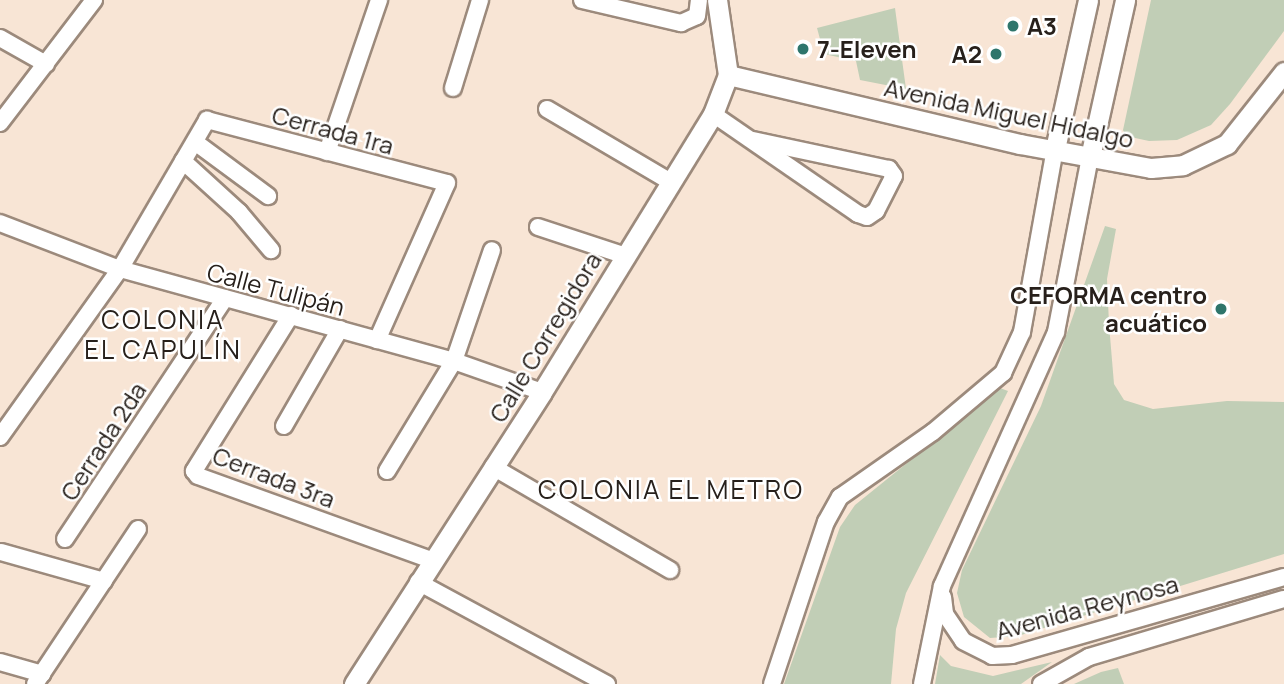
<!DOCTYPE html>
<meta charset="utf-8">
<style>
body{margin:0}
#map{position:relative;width:1284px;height:684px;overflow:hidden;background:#f8e5d5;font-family:Manrope,sans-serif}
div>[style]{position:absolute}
.green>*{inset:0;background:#c1ceb6}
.roads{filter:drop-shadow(2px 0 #9c8a7c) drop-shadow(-2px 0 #9c8a7c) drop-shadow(0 2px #9c8a7c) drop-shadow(0 -2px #9c8a7c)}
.minor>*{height:16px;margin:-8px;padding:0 8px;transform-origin:8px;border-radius:8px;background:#fff}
.tertiary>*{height:19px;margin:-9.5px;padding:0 9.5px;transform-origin:9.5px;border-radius:9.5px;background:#fff}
.dots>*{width:19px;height:19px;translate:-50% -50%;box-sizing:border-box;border:4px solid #fff;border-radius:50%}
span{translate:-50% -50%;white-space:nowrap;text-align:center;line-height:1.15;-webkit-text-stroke:5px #fff;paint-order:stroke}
.poi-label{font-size:24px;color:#27201b;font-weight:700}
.left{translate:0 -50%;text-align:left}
.right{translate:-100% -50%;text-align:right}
.street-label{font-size:24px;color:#27201b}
.neighbourhood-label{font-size:26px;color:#27201b;letter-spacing:2px}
</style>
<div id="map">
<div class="green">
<i style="clip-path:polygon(1151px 0,1284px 0,1284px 31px,1230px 104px,1211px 125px,1177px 140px,1149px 141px,1126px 136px,1123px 130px)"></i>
<i style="clip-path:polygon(895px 8px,906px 89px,860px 80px,856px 61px,824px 54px,817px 28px)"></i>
<i style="clip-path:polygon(1105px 226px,1116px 229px,1107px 279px,1109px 324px,1114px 384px,1124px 400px,1153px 409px,1227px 401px,1284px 402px,1284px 554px,1018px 636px,990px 638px,964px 617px,957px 593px,962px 570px,1041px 406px)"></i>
<i style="clip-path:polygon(1000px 388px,1008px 391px,906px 593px,896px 629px,891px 684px,784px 684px,840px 527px,855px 505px)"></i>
<i style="clip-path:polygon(940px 655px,951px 666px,993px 676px,1052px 662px,1021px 684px,935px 684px)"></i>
<i style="clip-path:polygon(1118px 668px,1124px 684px,1074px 684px,1101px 672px)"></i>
</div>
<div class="roads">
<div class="minor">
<i style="left:582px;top:0;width:102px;rotate:13.1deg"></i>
<i style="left:681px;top:23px;width:17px;rotate:-24deg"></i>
<i style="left:697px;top:16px;width:16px;rotate:-83deg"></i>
<i style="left:0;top:38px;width:53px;rotate:29.5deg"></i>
<i style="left:453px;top:88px;width:92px;rotate:-72.9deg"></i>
<i style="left:547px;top:109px;width:142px;rotate:30.5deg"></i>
<i style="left:713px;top:114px;width:176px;rotate:34.6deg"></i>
<i style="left:858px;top:214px;width:9px;rotate:18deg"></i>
<i style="left:867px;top:217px;width:11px;rotate:-34deg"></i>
<i style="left:876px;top:211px;width:39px;rotate:-63deg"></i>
<i style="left:894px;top:176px;width:9px;rotate:-126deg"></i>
<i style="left:889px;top:169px;width:139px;rotate:-168deg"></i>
<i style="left:0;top:123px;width:155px;rotate:-52.6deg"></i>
<i style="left:195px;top:142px;width:91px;rotate:36.5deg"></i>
<i style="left:327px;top:152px;width:161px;rotate:-71.1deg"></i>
<i style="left:183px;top:161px;width:76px;rotate:42.3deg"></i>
<i style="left:239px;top:212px;width:50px;rotate:49.9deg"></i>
<i style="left:0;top:223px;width:129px;rotate:21deg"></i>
<i style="left:120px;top:269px;width:346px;rotate:15.4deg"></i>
<i style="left:454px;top:361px;width:93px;rotate:19.4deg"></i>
<i style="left:538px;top:227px;width:89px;rotate:18.2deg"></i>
<i style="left:291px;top:315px;width:184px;rotate:121.9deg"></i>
<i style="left:194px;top:471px;width:6px;rotate:51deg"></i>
<i style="left:198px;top:476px;width:248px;rotate:19.8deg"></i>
<i style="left:284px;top:426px;width:112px;rotate:-60deg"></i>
<i style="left:0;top:437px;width:206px;rotate:-54.5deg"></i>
<i style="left:120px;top:269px;width:173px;rotate:-59.7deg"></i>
<i style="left:207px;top:120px;width:248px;rotate:14.7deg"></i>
<i style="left:447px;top:183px;width:172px;rotate:114deg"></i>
<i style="left:493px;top:467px;width:205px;rotate:30.2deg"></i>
<i style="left:387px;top:471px;width:129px;rotate:-58.7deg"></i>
<i style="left:454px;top:361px;width:117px;rotate:-71.1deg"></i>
<i style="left:65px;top:539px;width:289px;rotate:-56.4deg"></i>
<i style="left:1px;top:552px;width:107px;rotate:15.7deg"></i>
<i style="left:418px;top:582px;width:215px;rotate:28.4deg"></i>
<i style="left:943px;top:597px;width:17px;rotate:83deg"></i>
<i style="left:945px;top:614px;width:32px;rotate:56deg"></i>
<i style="left:963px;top:641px;width:33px;rotate:27deg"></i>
<i style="left:992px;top:656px;width:20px;rotate:-3deg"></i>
<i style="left:1012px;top:655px;width:283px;rotate:-16deg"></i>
<i style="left:0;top:662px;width:44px;rotate:15.9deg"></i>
<i style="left:35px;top:684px;width:186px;rotate:-56.4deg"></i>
<i style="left:772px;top:684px;width:171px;rotate:-71.6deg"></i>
<i style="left:826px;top:522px;width:29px;rotate:-61deg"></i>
<i style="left:840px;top:497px;width:113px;rotate:-35deg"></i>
<i style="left:933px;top:432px;width:92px;rotate:-40.1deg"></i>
<i style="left:1003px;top:373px;width:45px;rotate:-65.1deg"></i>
<i style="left:1022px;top:332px;width:186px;rotate:-79.8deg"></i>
<i style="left:922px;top:684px;width:100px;rotate:-78.5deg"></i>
<i style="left:942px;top:586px;width:278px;rotate:-65.8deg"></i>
<i style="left:1056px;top:332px;width:178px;rotate:-79deg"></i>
<i style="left:1041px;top:684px;width:55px;rotate:-29.4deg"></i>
<i style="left:1089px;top:657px;width:203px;rotate:-16.6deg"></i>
</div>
<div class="tertiary">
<i style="left:728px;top:75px;width:300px;rotate:13.3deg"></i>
<i style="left:1020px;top:144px;width:133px;rotate:10.4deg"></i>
<i style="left:1151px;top:168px;width:32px;rotate:-5deg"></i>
<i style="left:1183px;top:165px;width:49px;rotate:-25.5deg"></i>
<i style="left:1227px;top:144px;width:92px;rotate:-51.6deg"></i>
<i style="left:1055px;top:149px;width:153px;rotate:-77.5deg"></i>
<i style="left:1090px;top:157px;width:161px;rotate:-77.4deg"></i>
<i style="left:354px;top:684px;width:347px;rotate:-57.2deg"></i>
<i style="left:542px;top:392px;width:326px;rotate:-58.4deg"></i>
<i style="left:713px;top:114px;width:42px;rotate:-69deg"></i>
<i style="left:728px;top:75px;width:76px;rotate:-98.3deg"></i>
</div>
</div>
<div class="dots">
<i style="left:1013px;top:26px;background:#2e756b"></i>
<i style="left:803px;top:49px;background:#2e756b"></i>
<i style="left:996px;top:54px;background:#2e756b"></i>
<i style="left:1221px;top:309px;background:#2e756b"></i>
</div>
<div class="poi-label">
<span class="left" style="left:1027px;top:26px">A3</span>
<span class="left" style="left:817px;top:49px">7-Eleven</span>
<span class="right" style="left:982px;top:54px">A2</span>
<span class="right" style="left:1207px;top:309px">CEFORMA centro<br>acuático</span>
</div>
<div class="street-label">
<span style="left:1009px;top:113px;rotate:12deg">Avenida Miguel Hidalgo</span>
<span style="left:333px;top:130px;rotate:15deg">Cerrada 1ra</span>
<span style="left:276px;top:289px;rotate:15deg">Calle Tulipán</span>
<span style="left:545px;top:337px;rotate:-59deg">Calle Corregidora</span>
<span style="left:103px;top:441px;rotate:-57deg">Cerrada 2da</span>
<span style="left:274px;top:477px;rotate:21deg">Cerrada 3ra</span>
<span style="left:1087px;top:607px;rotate:-15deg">Avenida Reynosa</span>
</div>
<div class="neighbourhood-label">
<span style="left:163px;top:335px">COLONIA<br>EL CAPULÍN</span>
<span style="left:671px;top:490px">COLONIA EL METRO</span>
</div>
</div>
